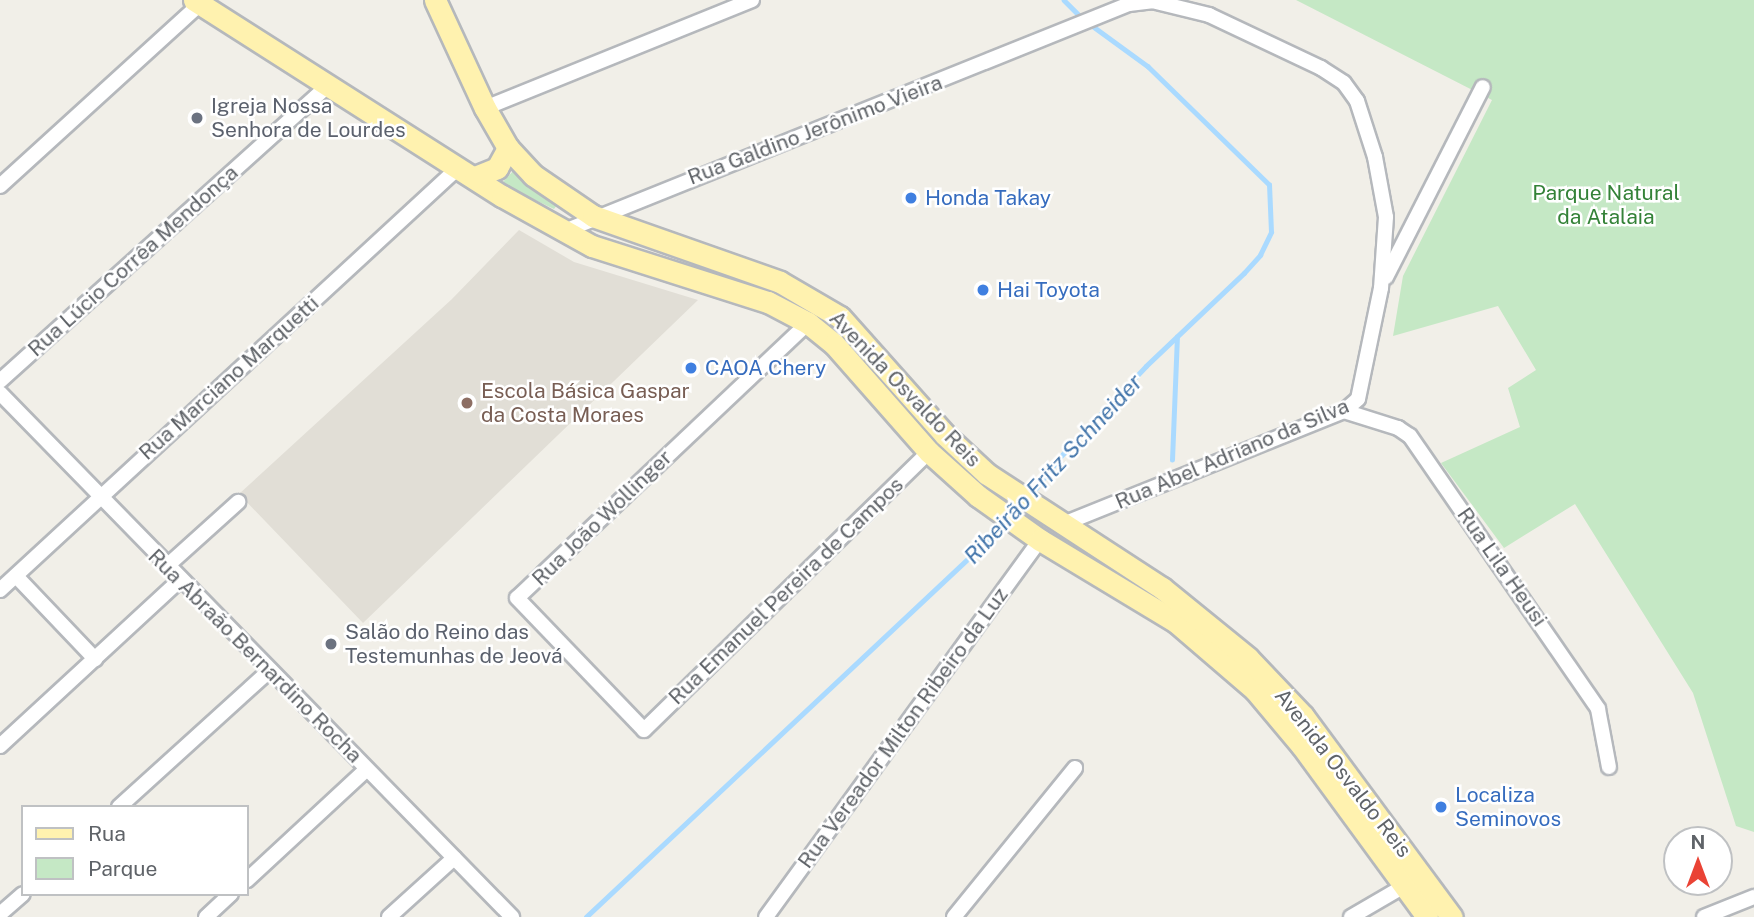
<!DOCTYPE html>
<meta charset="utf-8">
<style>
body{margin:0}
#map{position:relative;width:1754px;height:917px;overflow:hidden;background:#f1efe8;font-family:"Public Sans",sans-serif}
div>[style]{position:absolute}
.education>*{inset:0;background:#e1ded6}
.green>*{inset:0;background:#c5e8c5}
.stream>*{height:4.5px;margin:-2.25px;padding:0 2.25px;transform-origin:2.25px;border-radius:2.25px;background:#aadaff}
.roads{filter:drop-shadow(2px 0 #b5b8bc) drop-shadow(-2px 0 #b5b8bc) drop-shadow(0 2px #b5b8bc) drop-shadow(0 -2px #b5b8bc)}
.street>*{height:14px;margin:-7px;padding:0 7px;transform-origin:7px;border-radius:7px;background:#fff}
.primary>*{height:21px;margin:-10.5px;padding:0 10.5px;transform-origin:10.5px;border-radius:10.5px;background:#fff2af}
.dots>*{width:19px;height:19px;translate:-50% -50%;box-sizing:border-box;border:4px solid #fff;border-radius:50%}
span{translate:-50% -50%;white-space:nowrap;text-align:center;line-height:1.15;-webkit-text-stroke:5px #fff;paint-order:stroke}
.worship-label{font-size:21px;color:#5b616d}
.left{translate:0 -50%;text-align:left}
.street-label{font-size:21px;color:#5f6368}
.park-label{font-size:21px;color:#348238}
.shop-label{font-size:21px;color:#366cbe}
.education-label{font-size:21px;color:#785e54}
.water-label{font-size:23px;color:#4174aa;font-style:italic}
.legend{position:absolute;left:21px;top:805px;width:228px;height:91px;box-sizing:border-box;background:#fff;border:2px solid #bfc1c3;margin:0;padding:9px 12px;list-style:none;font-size:21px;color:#5f6368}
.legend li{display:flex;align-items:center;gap:14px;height:35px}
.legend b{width:35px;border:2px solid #bfc1c3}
.north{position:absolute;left:1663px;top:826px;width:70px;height:70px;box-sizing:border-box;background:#fff;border:2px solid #bfc1c3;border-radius:50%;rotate:0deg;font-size:19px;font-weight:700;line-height:28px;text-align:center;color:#5f6368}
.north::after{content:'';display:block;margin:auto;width:24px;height:32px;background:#ea4335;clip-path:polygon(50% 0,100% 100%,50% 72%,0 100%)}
</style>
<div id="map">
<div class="education">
<i style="clip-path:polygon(519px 230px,574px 262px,698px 300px,363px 623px,239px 494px,452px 299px)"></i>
</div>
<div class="green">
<i style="clip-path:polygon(1296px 0,1754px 0,1754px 832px,1736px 826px,1693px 693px,1575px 504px,1504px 548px,1441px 463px,1520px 427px,1508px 388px,1536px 370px,1498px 306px,1393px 336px,1403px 276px,1492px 100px)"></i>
<i style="clip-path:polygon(514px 170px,557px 205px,554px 209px,501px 184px)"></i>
</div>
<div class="stream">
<i style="left:1064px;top:0;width:27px;rotate:45deg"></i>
<i style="left:1172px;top:460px;width:123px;rotate:-87.7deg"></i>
<i style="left:1030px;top:496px;width:49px;rotate:-52.4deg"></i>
<i style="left:1060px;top:457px;width:125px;rotate:-46.6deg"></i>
<i style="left:1146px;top:366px;width:135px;rotate:-43.5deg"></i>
<i style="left:1244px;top:273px;width:24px;rotate:-48deg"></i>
<i style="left:1260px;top:255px;width:25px;rotate:-64deg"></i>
<i style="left:1271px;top:232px;width:47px;rotate:-92.4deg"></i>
<i style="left:1269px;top:185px;width:169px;rotate:-135.7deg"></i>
<i style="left:1148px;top:67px;width:73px;rotate:-143.9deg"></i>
<i style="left:586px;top:917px;width:574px;rotate:-43.17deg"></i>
</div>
<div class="roads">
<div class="street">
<i style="left:485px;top:108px;width:288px;rotate:-22deg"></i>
<i style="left:0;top:186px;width:270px;rotate:-42.3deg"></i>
<i style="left:567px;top:230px;width:606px;rotate:-21.91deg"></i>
<i style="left:1129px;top:4px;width:23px;rotate:-7deg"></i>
<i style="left:1152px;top:1px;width:59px;rotate:13.8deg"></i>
<i style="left:1209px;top:15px;width:124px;rotate:25.3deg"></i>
<i style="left:1321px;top:68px;width:27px;rotate:33deg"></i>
<i style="left:1344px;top:83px;width:22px;rotate:54deg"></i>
<i style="left:1357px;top:101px;width:59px;rotate:72.2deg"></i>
<i style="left:1375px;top:157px;width:61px;rotate:79.6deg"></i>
<i style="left:1386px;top:217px;width:71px;rotate:94deg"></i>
<i style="left:1381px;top:288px;width:113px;rotate:101.7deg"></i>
<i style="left:1358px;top:399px;width:18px;rotate:139deg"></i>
<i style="left:1344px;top:411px;width:306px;rotate:158.1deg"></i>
<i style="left:1386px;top:277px;width:213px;rotate:-63deg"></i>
<i style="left:808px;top:323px;width:400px;rotate:136.6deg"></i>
<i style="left:517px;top:598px;width:183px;rotate:46.1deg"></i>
<i style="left:644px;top:730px;width:398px;rotate:-44.3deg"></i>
<i style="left:0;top:381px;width:443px;rotate:-42deg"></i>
<i style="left:0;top:393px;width:733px;rotate:45.66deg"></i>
<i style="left:1344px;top:411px;width:57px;rotate:17.5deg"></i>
<i style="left:1398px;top:428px;width:14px;rotate:34deg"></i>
<i style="left:1410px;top:436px;width:331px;rotate:55.4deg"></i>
<i style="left:1598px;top:709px;width:59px;rotate:79.3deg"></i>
<i style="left:167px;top:566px;width:96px;rotate:-42deg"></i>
<i style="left:16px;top:576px;width:115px;rotate:46.4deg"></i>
<i style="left:0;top:590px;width:624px;rotate:-42.66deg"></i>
<i style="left:0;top:746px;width:246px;rotate:-42.7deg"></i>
<i style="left:119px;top:807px;width:204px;rotate:-42.2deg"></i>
<i style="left:247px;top:880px;width:163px;rotate:-42.8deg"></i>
<i style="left:0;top:914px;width:30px;rotate:-41deg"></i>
<i style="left:206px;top:917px;width:34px;rotate:-43deg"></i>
<i style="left:389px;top:917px;width:88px;rotate:-42.2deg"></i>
<i style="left:766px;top:917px;width:466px;rotate:-54deg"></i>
<i style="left:954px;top:917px;width:192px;rotate:-50.9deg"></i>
<i style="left:1351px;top:917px;width:61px;rotate:-30.3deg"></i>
<i style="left:1704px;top:917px;width:54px;rotate:-21.8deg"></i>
</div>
<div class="primary">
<i style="left:194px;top:0;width:365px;rotate:32.5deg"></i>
<i style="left:502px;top:196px;width:103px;rotate:29.1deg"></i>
<i style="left:592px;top:246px;width:185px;rotate:17.7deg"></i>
<i style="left:768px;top:302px;width:45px;rotate:27.7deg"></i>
<i style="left:808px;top:323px;width:33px;rotate:39deg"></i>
<i style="left:834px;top:344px;width:144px;rotate:48.7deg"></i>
<i style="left:929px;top:452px;width:66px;rotate:41.9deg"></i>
<i style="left:978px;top:496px;width:76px;rotate:35.4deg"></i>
<i style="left:1040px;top:540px;width:159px;rotate:31.1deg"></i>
<i style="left:1176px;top:622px;width:104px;rotate:40.7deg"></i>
<i style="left:1255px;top:690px;width:73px;rotate:50deg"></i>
<i style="left:1302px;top:746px;width:212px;rotate:53.8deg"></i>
<i style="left:435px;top:0;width:119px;rotate:65.2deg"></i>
<i style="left:485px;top:108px;width:46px;rotate:60.1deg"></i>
<i style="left:508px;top:148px;width:37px;rotate:47deg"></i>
<i style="left:533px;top:175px;width:73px;rotate:34.3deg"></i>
<i style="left:593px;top:216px;width:198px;rotate:19.4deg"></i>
<i style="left:780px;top:282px;width:69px;rotate:30.3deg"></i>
<i style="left:840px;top:317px;width:158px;rotate:48.3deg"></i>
<i style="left:945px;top:435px;width:57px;rotate:42.9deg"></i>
<i style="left:987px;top:474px;width:209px;rotate:33.1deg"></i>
<i style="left:1162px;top:588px;width:111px;rotate:39.1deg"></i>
<i style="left:1248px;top:658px;width:80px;rotate:46.5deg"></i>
<i style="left:1303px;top:716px;width:250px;rotate:53.5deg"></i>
<i style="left:475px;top:177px;width:24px;rotate:-22deg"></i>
<i style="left:497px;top:168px;width:23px;rotate:-61deg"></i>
</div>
</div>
<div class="dots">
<i style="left:197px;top:118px;background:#6b7280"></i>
<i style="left:911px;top:198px;background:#3f7fe0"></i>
<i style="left:983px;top:290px;background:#3f7fe0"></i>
<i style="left:691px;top:368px;background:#3f7fe0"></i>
<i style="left:467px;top:403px;background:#8d6e63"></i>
<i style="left:331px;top:644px;background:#6b7280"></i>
<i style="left:1441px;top:807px;background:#3f7fe0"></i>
</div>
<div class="worship-label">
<span class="left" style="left:211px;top:118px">Igreja Nossa<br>Senhora de Lourdes</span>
<span class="left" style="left:345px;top:644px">Salão do Reino das<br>Testemunhas de Jeová</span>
</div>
<div class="street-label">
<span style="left:815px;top:130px;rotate:-21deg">Rua Galdino Jerônimo Vieira</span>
<span style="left:133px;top:261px;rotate:-42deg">Rua Lúcio Corrêa Mendonça</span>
<span style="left:229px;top:378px;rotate:-42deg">Rua Marciano Marquetti</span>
<span style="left:905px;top:389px;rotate:46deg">Avenida Osvaldo Reis</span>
<span style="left:1232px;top:454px;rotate:-23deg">Rua Abel Adriano da Silva</span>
<span style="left:602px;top:518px;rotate:-44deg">Rua João Wollinger</span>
<span style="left:1502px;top:567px;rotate:55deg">Rua Lila Heusi</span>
<span style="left:786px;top:591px;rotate:-44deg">Rua Emanuel Pereira de Campos</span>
<span style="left:255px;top:656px;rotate:45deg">Rua Abraão Bernardino Rocha</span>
<span style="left:903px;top:728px;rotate:-54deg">Rua Vereador Milton Ribeiro da Luz</span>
<span style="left:1343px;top:773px;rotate:52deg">Avenida Osvaldo Reis</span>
</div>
<div class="park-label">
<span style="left:1606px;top:205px">Parque Natural<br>da Atalaia</span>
</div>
<div class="shop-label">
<span class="left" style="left:925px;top:198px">Honda Takay</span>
<span class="left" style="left:997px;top:290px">Hai Toyota</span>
<span class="left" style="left:705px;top:368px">CAOA Chery</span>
<span class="left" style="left:1455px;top:807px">Localiza<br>Seminovos</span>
</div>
<div class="education-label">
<span class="left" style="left:481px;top:403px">Escola Básica Gaspar<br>da Costa Moraes</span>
</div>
<div class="water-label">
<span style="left:1053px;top:469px;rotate:-47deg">Ribeirão Fritz Schneider</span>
</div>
<ul class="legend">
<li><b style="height:9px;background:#fff2af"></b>Rua</li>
<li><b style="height:19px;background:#c5e8c5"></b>Parque</li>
</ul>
<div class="north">N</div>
</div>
